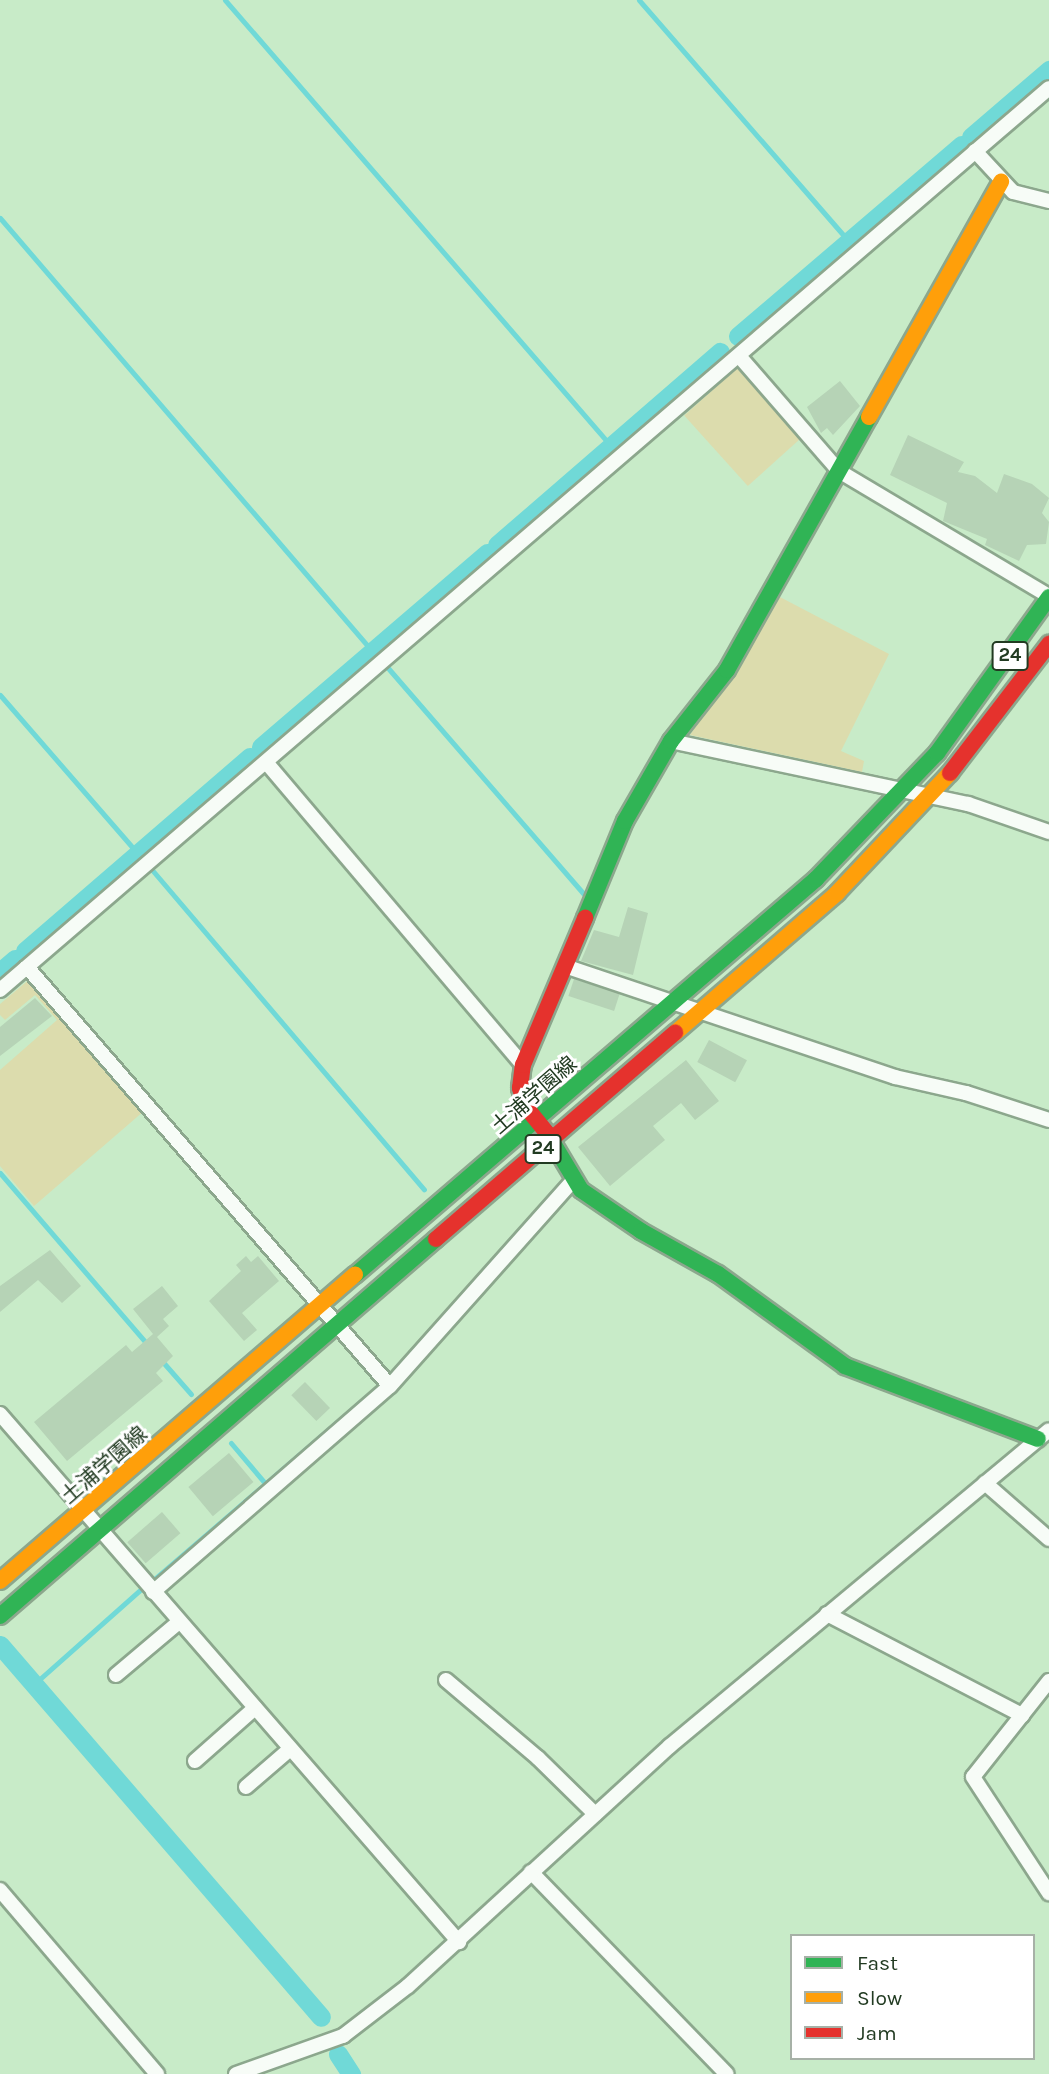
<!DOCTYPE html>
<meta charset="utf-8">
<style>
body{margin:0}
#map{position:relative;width:1049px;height:2074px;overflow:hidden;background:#c8ebc8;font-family:Karla,"Noto Sans JP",sans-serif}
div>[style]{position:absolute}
.green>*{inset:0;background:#dcdcad;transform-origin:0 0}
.stream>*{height:5px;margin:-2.5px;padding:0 2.5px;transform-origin:2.5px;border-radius:2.5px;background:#70d9d7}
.canal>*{height:19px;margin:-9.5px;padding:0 9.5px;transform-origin:9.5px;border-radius:9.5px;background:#70d9d7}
.building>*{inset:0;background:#b6d3b6;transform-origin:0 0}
.roads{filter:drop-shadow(2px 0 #8ca78d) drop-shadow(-2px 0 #8ca78d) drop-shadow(0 2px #8ca78d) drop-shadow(0 -2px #8ca78d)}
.street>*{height:14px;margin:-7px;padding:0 7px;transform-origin:7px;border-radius:7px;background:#f7fcf7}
.fast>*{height:16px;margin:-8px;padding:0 8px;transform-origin:8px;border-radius:8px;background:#30b455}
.slow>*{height:16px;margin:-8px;padding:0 8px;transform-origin:8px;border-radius:8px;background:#ff9f0a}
.jam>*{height:16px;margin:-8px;padding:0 8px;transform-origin:8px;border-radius:8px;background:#e5322d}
span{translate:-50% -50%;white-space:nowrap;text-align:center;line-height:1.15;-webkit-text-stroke:6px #fff;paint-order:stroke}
.shield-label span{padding:2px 5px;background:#fff;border:2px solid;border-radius:5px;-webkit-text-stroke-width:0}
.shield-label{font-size:19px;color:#223b22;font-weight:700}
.street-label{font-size:21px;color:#223b22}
.legend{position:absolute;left:790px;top:1934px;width:245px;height:126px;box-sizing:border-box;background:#fff;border:2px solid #a7b1a7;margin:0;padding:9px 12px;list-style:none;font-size:21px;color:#223b22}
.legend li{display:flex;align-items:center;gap:14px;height:35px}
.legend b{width:35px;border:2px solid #a7b1a7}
</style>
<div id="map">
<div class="green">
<i style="left:737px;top:368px;width:95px;height:71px;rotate:48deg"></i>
<i style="clip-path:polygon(778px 596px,889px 654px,841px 751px,864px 761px,862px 772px,690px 735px)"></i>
<i style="clip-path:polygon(31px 978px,144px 1111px,34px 1206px,0 1166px,0 1070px,57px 1020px,35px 995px,5px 1020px,0 1015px,0 1004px)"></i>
</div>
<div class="stream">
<i style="left:225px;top:0;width:590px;rotate:49.12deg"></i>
<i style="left:639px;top:0;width:320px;rotate:49deg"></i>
<i style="left:0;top:218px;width:572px;rotate:49.32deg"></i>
<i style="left:388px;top:668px;width:299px;rotate:49.1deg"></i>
<i style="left:0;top:695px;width:211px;rotate:49deg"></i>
<i style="left:153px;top:871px;width:418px;rotate:49.6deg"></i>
<i style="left:0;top:1173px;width:228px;rotate:49.3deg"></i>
<i style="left:162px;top:1361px;width:44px;rotate:48.7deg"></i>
<i style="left:231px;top:1443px;width:51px;rotate:49.8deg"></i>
<i style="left:151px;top:1582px;width:285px;rotate:-40.7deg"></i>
<i style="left:33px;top:1685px;width:144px;rotate:-41.6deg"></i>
</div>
<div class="canal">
<i style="left:971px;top:137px;width:103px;rotate:-40.7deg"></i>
<i style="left:738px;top:336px;width:294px;rotate:-40.5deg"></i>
<i style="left:497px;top:545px;width:295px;rotate:-40.9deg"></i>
<i style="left:261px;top:747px;width:298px;rotate:-40.6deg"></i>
<i style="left:25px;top:951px;width:297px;rotate:-40.8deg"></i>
<i style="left:0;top:972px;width:20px;rotate:-41deg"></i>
<i style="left:0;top:1645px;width:491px;rotate:49.2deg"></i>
<i style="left:338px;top:2054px;width:24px;rotate:57deg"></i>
</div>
<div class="building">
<i style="clip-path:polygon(840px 381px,860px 406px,833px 435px,827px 428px,821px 433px,807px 407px)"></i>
<i style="clip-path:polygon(908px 435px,964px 462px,958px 472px,975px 476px,997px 493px,1004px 474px,1032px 484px,1049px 498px,1042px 513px,1049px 522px,1046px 544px,1027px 545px,1019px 561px,985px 545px,987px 539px,943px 521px,947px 503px,890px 475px)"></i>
<i style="clip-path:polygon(628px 907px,648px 913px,633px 975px,581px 961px,594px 930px,619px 937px)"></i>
<i style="left:574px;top:979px;width:48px;height:18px;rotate:18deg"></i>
<i style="clip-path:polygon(35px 998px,52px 1016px,0 1056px,0 1027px)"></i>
<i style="left:709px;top:1040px;width:43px;height:25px;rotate:28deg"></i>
<i style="clip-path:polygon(686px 1060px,719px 1101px,695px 1120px,681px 1103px,653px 1126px,665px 1140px,610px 1186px,578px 1147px)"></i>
<i style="clip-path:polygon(50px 1250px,81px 1286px,62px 1303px,38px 1280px,0 1312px,0 1286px)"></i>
<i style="clip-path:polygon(246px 1256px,251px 1262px,258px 1256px,279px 1281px,242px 1313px,257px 1330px,244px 1341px,209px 1301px,241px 1271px,236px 1265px)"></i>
<i style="clip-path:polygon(162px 1286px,178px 1306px,163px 1319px,169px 1326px,157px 1337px,173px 1356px,156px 1373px,163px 1381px,67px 1461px,34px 1422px,126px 1345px,132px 1352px,153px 1334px,133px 1309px)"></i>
<i style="left:305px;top:1382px;width:36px;height:19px;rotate:46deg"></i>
<i style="left:229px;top:1453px;width:38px;height:53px;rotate:50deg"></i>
<i style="left:162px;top:1512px;width:28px;height:46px;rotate:49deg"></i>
</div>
<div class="roads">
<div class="street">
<i style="left:975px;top:151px;width:56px;rotate:47.2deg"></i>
<i style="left:1013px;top:192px;width:37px;rotate:14deg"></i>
<i style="left:739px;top:356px;width:152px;rotate:49deg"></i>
<i style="left:839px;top:471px;width:244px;rotate:30.8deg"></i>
<i style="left:671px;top:741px;width:304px;rotate:12deg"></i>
<i style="left:968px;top:804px;width:86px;rotate:19.1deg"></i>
<i style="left:266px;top:762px;width:397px;rotate:49.7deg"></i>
<i style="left:565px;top:966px;width:348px;rotate:18.6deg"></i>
<i style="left:895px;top:1077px;width:73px;rotate:12.7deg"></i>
<i style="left:966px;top:1093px;width:87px;rotate:18deg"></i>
<i style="left:27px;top:967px;width:554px;rotate:49.1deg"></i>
<i style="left:0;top:990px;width:1383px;rotate:-40.69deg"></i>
<i style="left:0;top:1414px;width:700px;rotate:49deg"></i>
<i style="left:985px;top:1483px;width:85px;rotate:41.2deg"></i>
<i style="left:153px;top:1592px;width:314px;rotate:-41deg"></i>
<i style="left:390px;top:1386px;width:278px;rotate:-48.3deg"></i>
<i style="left:827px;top:1614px;width:220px;rotate:27.4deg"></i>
<i style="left:116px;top:1675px;width:82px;rotate:-40.1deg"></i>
<i style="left:446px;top:1680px;width:121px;rotate:40.3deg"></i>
<i style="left:538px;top:1758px;width:80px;rotate:44.5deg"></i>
<i style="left:1049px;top:1681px;width:122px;rotate:128.4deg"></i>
<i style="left:973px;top:1777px;width:139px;rotate:56.8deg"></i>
<i style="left:195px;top:1761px;width:80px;rotate:-41.5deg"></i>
<i style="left:246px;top:1787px;width:58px;rotate:-40.8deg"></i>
<i style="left:531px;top:1872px;width:281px;rotate:45.9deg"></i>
<i style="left:0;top:1890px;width:242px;rotate:49.5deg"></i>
<i style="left:236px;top:2074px;width:114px;rotate:-19.6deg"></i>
<i style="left:343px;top:2036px;width:82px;rotate:-37.6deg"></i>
<i style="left:408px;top:1986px;width:355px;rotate:-42.5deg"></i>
<i style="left:670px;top:1746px;width:493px;rotate:-39.8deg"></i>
</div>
<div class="fast">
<i style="left:585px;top:918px;width:105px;rotate:-67.6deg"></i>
<i style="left:625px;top:821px;width:92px;rotate:-60.1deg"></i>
<i style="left:671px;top:741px;width:90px;rotate:-51.7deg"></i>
<i style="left:727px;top:670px;width:290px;rotate:-60.7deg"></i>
<i style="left:547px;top:1133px;width:66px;rotate:59.2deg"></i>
<i style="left:581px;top:1190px;width:73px;rotate:34.3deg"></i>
<i style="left:641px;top:1231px;width:88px;rotate:29.2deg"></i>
<i style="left:718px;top:1274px;width:157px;rotate:35.9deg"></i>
<i style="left:845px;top:1366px;width:206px;rotate:20.7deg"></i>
<i style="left:355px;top:1275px;width:608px;rotate:-40.66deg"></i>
<i style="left:816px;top:879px;width:175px;rotate:-46.2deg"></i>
<i style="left:937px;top:753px;width:192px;rotate:-54.3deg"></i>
<i style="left:0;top:1616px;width:576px;rotate:-40.85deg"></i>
</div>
<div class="slow">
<i style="left:869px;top:417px;width:270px;rotate:-60.7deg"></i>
<i style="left:675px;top:1033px;width:214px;rotate:-40.8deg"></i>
<i style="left:837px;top:893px;width:165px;rotate:-46.7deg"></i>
<i style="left:0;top:1581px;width:469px;rotate:-40.8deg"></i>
</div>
<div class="jam">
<i style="left:950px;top:773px;width:163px;rotate:-52.5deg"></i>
<i style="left:547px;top:1133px;width:33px;rotate:-129deg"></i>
<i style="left:526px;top:1107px;width:20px;rotate:-108deg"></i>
<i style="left:520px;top:1088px;width:23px;rotate:-83deg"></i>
<i style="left:523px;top:1065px;width:160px;rotate:-67.1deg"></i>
<i style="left:436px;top:1239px;width:316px;rotate:-40.8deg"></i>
</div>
</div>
<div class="shield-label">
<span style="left:1010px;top:656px">24</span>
<span style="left:543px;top:1149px">24</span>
</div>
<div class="street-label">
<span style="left:534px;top:1095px;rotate:-41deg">土浦学園線</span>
<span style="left:104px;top:1465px;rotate:-41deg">土浦学園線</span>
</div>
<ul class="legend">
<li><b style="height:9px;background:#30b455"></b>Fast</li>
<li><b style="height:9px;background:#ff9f0a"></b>Slow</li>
<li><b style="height:9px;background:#e5322d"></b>Jam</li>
</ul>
</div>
